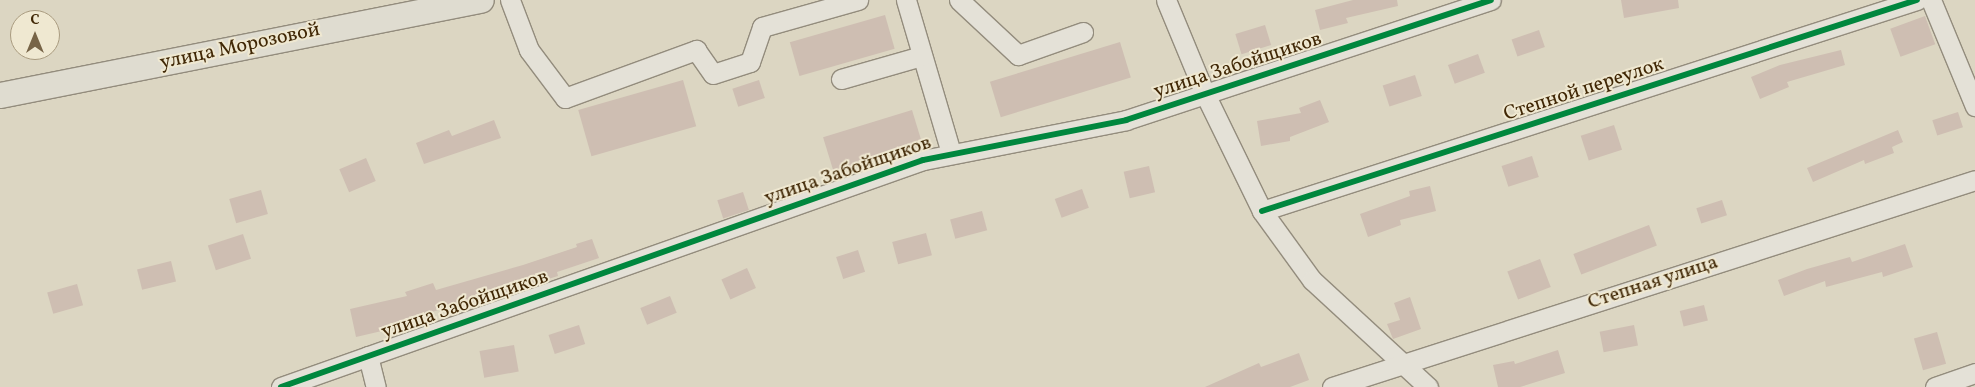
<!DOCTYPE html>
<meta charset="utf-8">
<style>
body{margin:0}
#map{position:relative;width:1975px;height:387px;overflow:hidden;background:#dcd6c2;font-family:Vollkorn,serif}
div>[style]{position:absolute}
.building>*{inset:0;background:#cebeb2;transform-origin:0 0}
.roads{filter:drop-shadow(1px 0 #938c7d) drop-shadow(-1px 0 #938c7d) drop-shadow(0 1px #938c7d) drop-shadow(0 -1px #938c7d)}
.minor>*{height:19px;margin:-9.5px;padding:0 9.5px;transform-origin:9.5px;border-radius:9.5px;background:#e4e1d7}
.major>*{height:25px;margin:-12.5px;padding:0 12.5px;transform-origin:12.5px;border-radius:12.5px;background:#dfdcd0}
.cycleway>*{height:6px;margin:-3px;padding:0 3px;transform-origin:3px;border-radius:3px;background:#00873e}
span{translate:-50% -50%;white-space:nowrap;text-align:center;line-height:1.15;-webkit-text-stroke:4px #efe8d1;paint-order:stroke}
.street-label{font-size:20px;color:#402705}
.north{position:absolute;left:10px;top:10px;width:50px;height:50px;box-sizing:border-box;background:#efe8d1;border:1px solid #a99b7f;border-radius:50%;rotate:0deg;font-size:14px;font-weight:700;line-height:20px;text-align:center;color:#402705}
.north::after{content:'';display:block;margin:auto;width:18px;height:22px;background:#776447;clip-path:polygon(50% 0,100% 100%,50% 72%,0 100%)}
</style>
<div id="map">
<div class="building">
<i style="clip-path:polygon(1353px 0,1397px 0,1398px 6px,1346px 18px,1348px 23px,1320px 30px,1315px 10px)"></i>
<i style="clip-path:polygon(1621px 0,1678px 0,1679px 8px,1624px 18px)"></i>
<i style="left:885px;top:15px;width:35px;height:99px;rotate:74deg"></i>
<i style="left:1925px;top:16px;width:30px;height:37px;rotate:70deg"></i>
<i style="left:1265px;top:25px;width:21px;height:31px;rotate:73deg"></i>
<i style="left:1539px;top:30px;width:18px;height:29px;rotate:71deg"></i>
<i style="left:1120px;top:42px;width:37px;height:136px;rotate:73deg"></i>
<i style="clip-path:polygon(1841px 50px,1845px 65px,1787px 82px,1789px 87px,1760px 99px,1751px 77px,1780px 65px)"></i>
<i style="left:1478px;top:54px;width:20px;height:32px;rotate:70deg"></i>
<i style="left:1415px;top:75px;width:22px;height:34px;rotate:72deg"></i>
<i style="left:683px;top:80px;width:48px;height:109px;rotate:74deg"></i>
<i style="left:759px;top:80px;width:19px;height:28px;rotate:72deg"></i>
<i style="clip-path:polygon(1320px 100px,1329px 122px,1290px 137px,1290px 141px,1261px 146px,1257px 121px,1301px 113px,1299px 108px)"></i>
<i style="left:912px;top:110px;width:37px;height:93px;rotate:73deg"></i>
<i style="left:1958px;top:112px;width:16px;height:27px;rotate:72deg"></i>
<i style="clip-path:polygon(494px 120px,501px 138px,424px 164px,416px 143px,449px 130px,452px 136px)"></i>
<i style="left:1614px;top:125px;width:26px;height:35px;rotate:72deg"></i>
<i style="clip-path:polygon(1898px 130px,1903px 142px,1892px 147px,1894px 153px,1865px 164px,1864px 160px,1813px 182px,1807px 168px)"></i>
<i style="left:1532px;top:156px;width:22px;height:32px;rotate:72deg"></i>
<i style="left:366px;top:158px;width:25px;height:29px;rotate:67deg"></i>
<i style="left:1149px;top:166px;width:27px;height:26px;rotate:77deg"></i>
<i style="clip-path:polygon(1430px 186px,1436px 211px,1400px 220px,1401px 225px,1368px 237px,1360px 214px,1410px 196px,1409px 191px)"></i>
<i style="left:1082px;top:189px;width:20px;height:29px;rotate:70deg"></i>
<i style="left:261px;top:190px;width:25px;height:33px;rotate:74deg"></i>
<i style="left:743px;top:192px;width:19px;height:27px;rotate:72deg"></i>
<i style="left:1722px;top:200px;width:16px;height:27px;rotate:72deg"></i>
<i style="left:982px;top:211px;width:20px;height:33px;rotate:75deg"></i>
<i style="left:1649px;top:225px;width:22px;height:81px;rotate:69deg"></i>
<i style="left:926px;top:233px;width:23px;height:35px;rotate:75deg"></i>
<i style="left:243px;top:234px;width:26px;height:37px;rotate:72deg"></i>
<i style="clip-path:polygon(592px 239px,599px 258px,557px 272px,558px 276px,467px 304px,466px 301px,398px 323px,399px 327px,356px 337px,350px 309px,407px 296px,405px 292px,433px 283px,436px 290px,523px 265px,577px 247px,576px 244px)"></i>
<i style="clip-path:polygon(1905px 244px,1913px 267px,1883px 277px,1882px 272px,1826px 287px,1825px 281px,1784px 296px,1778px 280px,1807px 269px,1850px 257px,1852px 262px)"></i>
<i style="left:858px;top:250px;width:23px;height:23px;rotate:72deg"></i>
<i style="left:1540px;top:259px;width:30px;height:35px;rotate:69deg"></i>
<i style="left:171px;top:261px;width:21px;height:35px;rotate:76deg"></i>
<i style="left:747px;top:268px;width:22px;height:28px;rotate:66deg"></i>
<i style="left:77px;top:284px;width:22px;height:31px;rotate:74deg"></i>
<i style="left:670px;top:296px;width:18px;height:32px;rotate:68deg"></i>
<i style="clip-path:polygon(1410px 297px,1421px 329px,1393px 339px,1387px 324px,1400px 320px,1394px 303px)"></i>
<i style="left:1704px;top:305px;width:16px;height:25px;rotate:76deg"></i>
<i style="left:579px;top:325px;width:20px;height:32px;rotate:72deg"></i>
<i style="left:1634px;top:325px;width:21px;height:35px;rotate:79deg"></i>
<i style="left:1937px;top:332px;width:33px;height:24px;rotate:74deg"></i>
<i style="left:514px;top:345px;width:27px;height:35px;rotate:80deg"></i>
<i style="clip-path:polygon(1558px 350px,1565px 373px,1520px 387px,1498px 387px,1493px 365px,1514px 361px,1515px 364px)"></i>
<i style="clip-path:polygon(1299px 353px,1309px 380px,1290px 387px,1205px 387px,1259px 363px,1261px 367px)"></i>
</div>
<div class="roads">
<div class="minor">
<i style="left:510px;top:0;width:53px;rotate:69.2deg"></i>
<i style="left:529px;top:50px;width:60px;rotate:53.1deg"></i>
<i style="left:565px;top:98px;width:140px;rotate:-20.1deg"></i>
<i style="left:696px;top:50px;width:29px;rotate:55deg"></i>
<i style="left:713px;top:74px;width:39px;rotate:-18deg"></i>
<i style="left:750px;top:62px;width:37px;rotate:-71deg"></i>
<i style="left:762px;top:27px;width:100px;rotate:-15.7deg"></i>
<i style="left:906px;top:0;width:159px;rotate:73.6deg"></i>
<i style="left:959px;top:0;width:81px;rotate:43deg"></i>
<i style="left:1018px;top:55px;width:69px;rotate:-19.5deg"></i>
<i style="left:1166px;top:0;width:102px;rotate:67.5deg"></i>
<i style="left:1205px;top:94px;width:130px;rotate:64deg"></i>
<i style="left:1262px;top:211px;width:85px;rotate:54.1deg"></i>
<i style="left:1312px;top:280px;width:158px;rotate:42.7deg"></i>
<i style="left:1931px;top:0;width:115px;rotate:67.5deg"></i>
<i style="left:841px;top:79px;width:84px;rotate:-15.9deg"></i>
<i style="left:1262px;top:211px;width:688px;rotate:-17.86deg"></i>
<i style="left:368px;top:356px;width:32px;rotate:76deg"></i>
<i style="left:281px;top:387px;width:681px;rotate:-19.47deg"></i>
<i style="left:923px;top:160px;width:207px;rotate:-11.1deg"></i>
<i style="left:1126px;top:120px;width:384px;rotate:-18.2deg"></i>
<i style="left:1332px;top:387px;width:675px;rotate:-17.84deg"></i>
<i style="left:1935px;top:387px;width:42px;rotate:-19.3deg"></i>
</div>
<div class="major">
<i style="left:0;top:95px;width:490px;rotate:-11.2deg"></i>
</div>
</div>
<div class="cycleway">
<i style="left:1262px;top:211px;width:688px;rotate:-17.86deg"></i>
<i style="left:281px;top:387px;width:681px;rotate:-19.47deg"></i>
<i style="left:923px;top:160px;width:207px;rotate:-11.1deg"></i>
<i style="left:1126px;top:120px;width:384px;rotate:-18.2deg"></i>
</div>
<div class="street-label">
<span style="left:240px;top:47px;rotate:-12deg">улица Морозовой</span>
<span style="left:1238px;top:66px;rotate:-18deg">улица Забойщиков</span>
<span style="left:1584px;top:90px;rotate:-18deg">Степной переулок</span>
<span style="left:848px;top:171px;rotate:-19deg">улица Забойщиков</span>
<span style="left:1653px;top:283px;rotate:-18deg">Степная улица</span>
<span style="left:465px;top:305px;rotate:-19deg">улица Забойщиков</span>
</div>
<div class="north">С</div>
</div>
